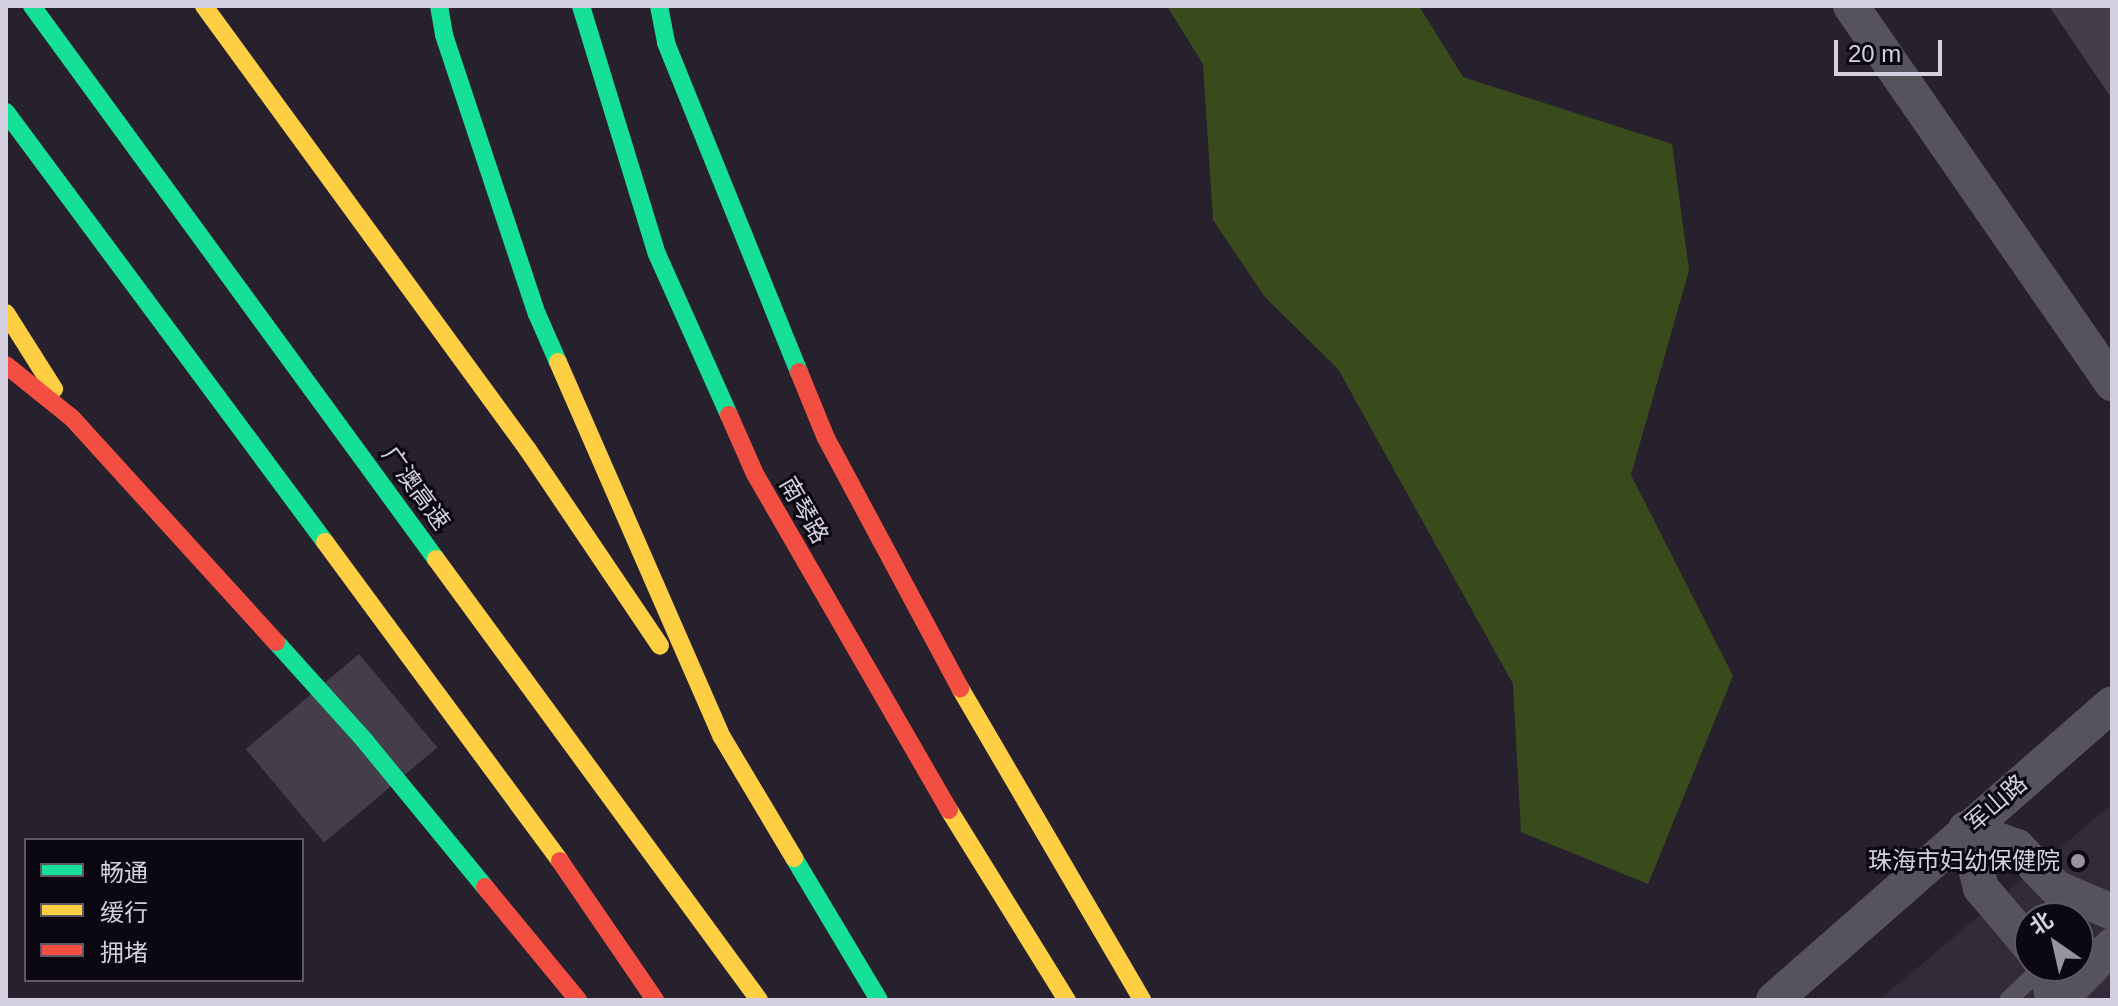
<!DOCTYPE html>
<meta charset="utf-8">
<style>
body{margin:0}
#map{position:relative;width:2118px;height:1006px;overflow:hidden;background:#26212d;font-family:Arial,"Noto Sans SC",sans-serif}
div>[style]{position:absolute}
.medical>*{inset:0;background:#322b39}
.forest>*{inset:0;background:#394b1b}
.building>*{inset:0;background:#443d4c;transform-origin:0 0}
.lane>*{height:18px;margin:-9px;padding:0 9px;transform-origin:9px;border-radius:9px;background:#56535c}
.street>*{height:36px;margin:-18px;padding:0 18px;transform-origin:18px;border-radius:18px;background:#56535c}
.fast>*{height:18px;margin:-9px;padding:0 9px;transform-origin:9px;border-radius:9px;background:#16e098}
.slow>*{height:18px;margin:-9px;padding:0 9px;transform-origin:9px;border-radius:9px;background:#ffcf43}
.jam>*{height:18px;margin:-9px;padding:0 9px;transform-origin:9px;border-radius:9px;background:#f24e42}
.dots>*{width:22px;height:22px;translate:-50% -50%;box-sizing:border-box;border:4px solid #0c0812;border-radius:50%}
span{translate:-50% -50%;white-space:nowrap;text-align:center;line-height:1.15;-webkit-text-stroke:6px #0c0812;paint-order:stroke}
.street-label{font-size:24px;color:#d5d0e0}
.poi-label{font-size:24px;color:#d5d0e0}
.right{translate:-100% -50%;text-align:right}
.frame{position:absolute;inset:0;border:8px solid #d5d0e0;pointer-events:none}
.legend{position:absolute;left:24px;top:838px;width:280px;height:144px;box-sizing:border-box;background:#0c0812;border:2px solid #5c5864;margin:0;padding:10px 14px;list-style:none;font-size:24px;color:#d5d0e0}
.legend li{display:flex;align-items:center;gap:16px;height:40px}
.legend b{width:40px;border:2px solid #5c5864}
.north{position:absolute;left:2014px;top:902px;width:80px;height:80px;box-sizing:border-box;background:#0c0812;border:2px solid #5c5864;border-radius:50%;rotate:326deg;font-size:22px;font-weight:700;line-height:32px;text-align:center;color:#d5d0e0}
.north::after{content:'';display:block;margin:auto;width:28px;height:36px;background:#9893a1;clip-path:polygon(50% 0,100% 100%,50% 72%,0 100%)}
.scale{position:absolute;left:1834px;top:40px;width:108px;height:36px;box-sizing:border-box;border:4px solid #d5d0e0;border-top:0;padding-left:10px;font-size:24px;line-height:28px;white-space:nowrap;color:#d5d0e0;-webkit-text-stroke:6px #0c0812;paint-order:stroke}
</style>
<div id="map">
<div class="medical">
<i style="clip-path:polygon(evenodd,2112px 804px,2112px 1000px,1879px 1000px,2112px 804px,2030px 918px,2078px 918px,2078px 966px,2030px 966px,2030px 918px)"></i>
</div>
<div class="forest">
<i style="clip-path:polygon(1167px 6px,1419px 6px,1463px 77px,1672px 144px,1689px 270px,1631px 475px,1733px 676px,1648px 884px,1521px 832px,1513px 684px,1338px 369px,1265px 297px,1213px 220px,1203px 64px)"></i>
</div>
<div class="building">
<i style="clip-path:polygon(2049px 6px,2112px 6px,2112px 99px)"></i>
<i style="left:359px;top:654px;width:122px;height:148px;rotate:50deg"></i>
</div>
<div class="lane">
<i style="left:2008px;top:1000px;width:50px;rotate:-43.4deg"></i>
</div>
<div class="street">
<i style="left:1851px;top:6px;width:459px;rotate:55.3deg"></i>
<i style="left:1966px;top:829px;width:54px;rotate:19.4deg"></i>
<i style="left:2017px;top:847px;width:57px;rotate:46.4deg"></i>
<i style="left:2056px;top:888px;width:61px;rotate:23.2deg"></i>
<i style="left:1966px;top:829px;width:61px;rotate:75.7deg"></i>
<i style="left:1981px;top:888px;width:76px;rotate:49.8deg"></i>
<i style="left:2046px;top:966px;width:35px;rotate:77deg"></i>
<i style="left:1774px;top:1000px;width:449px;rotate:-41.2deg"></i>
<i style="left:2059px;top:1000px;width:76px;rotate:-45.5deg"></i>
</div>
<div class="fast">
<i style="left:32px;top:6px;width:685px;rotate:53.85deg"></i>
<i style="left:439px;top:6px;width:29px;rotate:80deg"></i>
<i style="left:444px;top:35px;width:294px;rotate:71.6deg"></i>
<i style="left:537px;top:314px;width:52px;rotate:66.4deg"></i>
<i style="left:581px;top:6px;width:259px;rotate:73deg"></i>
<i style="left:657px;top:254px;width:176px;rotate:65.9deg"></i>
<i style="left:659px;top:6px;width:38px;rotate:79deg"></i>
<i style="left:666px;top:43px;width:355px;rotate:68deg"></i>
<i style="left:6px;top:112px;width:535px;rotate:53.43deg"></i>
<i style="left:276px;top:642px;width:133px;rotate:48deg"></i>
<i style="left:365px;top:741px;width:189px;rotate:50.6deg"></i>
<i style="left:794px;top:858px;width:165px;rotate:59.1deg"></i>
</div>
<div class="slow">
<i style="left:204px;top:6px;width:550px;rotate:53.88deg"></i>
<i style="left:528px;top:450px;width:236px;rotate:56deg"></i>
<i style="left:6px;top:313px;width:90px;rotate:57.7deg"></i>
<i style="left:558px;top:362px;width:409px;rotate:66.4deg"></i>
<i style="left:722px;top:737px;width:141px;rotate:59.2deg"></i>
<i style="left:325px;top:542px;width:396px;rotate:53.6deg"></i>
<i style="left:436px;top:559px;width:547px;rotate:53.78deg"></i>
<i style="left:960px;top:688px;width:361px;rotate:59.7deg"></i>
<i style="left:949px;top:810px;width:224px;rotate:58.2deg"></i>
</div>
<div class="jam">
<i style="left:6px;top:365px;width:85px;rotate:38.8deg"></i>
<i style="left:72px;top:418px;width:303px;rotate:47.7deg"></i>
<i style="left:799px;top:372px;width:71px;rotate:67.8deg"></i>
<i style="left:826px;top:438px;width:284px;rotate:61.8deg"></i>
<i style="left:729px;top:415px;width:64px;rotate:66.2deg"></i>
<i style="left:755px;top:474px;width:388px;rotate:60deg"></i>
<i style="left:560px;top:861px;width:168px;rotate:55.6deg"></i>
<i style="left:485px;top:887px;width:146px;rotate:50.5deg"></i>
</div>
<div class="dots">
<i style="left:2078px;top:861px;background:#9893a1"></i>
</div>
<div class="street-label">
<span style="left:416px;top:488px;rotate:54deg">广澳高速</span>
<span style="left:804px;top:510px;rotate:60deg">南琴路</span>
<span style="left:1996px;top:803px;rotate:-41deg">军山路</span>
</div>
<div class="poi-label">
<span class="right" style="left:2060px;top:861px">珠海市妇幼保健院</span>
</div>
<div class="frame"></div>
<ul class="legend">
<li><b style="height:10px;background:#16e098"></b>畅通</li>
<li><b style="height:10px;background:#ffcf43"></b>缓行</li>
<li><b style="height:10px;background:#f24e42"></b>拥堵</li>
</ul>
<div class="north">北</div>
<div class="scale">20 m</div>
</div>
